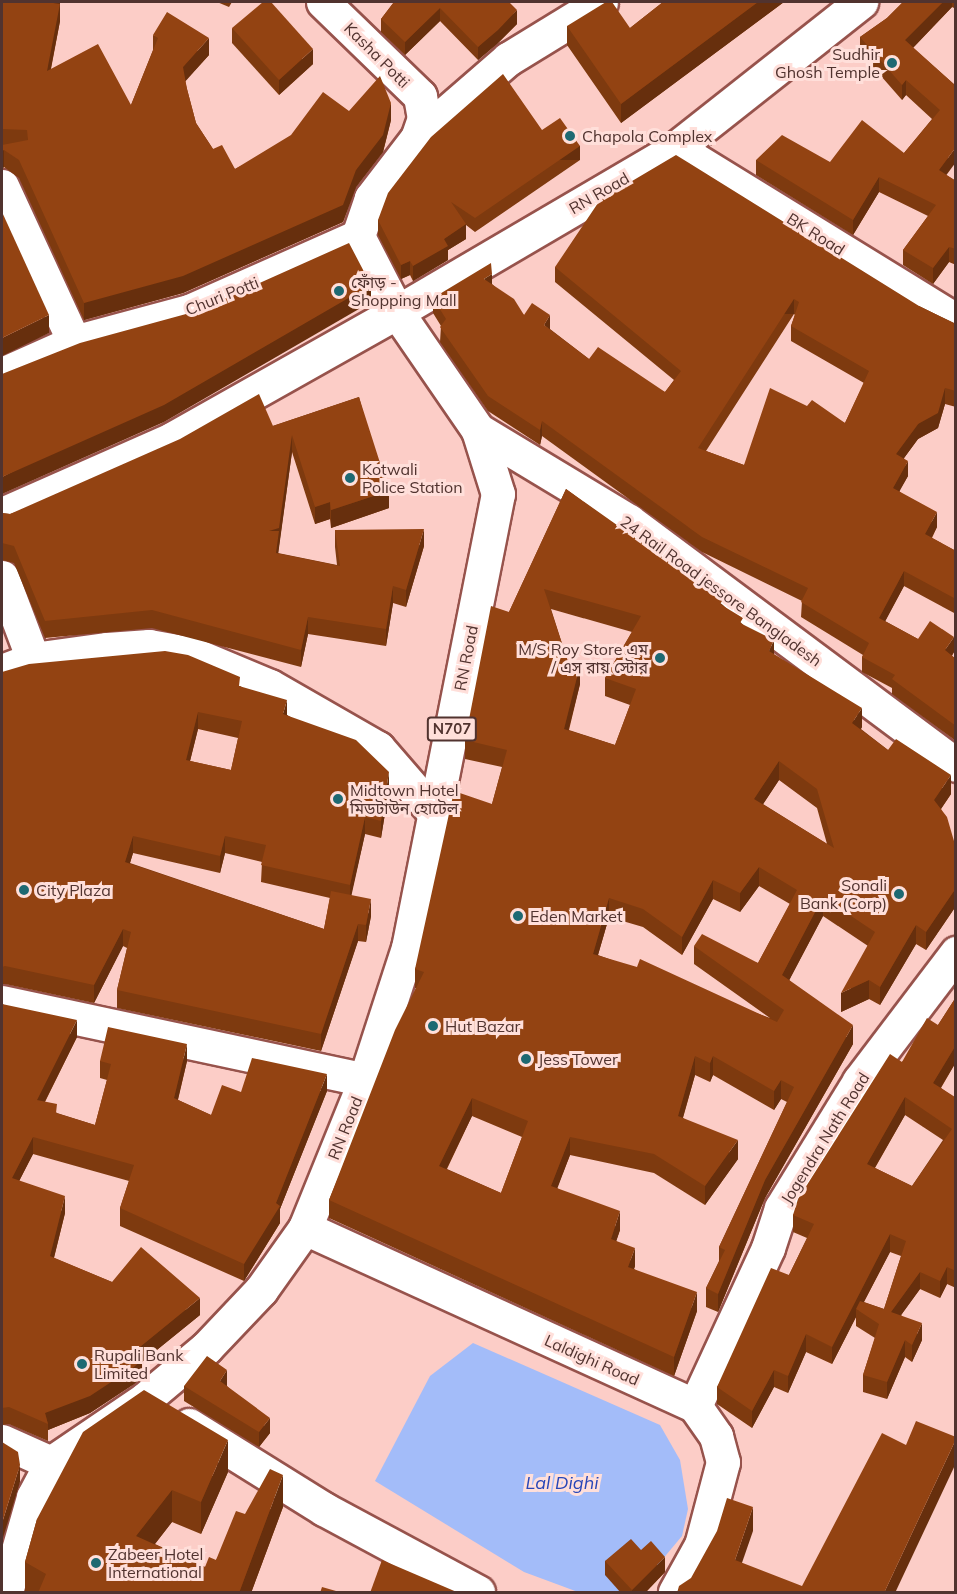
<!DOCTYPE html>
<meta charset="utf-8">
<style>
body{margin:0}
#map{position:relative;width:957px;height:1594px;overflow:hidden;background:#fccdc7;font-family:Mulish,"Noto Sans Bengali",sans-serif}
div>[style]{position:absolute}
.water>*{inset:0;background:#a3bcf9}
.roads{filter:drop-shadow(2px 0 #97534c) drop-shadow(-2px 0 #97534c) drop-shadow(0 2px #97534c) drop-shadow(0 -2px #97534c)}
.minor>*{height:33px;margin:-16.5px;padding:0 16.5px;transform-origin:16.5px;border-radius:16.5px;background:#fff}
.highway>*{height:33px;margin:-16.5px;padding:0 16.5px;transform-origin:16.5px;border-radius:16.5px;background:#fff}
.wall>*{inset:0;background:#7e3a0f}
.shaded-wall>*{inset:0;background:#672f0d;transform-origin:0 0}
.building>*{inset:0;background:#934312}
.dots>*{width:16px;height:16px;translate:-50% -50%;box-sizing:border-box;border:3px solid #ffdfda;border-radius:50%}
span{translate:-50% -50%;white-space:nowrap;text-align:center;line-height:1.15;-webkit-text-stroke:6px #ffdfda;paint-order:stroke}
.shield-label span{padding:2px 4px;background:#ffdfda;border:2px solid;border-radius:4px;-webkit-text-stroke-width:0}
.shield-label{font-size:15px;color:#51332f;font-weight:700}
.poi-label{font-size:16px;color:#51332f}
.right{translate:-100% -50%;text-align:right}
.left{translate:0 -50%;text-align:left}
.street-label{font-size:16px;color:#51332f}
.water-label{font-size:18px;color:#2846b8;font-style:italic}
.frame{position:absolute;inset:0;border:3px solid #51332f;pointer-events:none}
</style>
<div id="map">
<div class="water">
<i style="clip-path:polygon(473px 1343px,660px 1425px,680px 1460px,688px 1509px,682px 1536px,641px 1585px,626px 1592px,578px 1592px,524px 1572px,375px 1481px,430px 1376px)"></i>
</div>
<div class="roads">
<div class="minor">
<i style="left:323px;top:2px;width:135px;rotate:44.1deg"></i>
<i style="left:420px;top:96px;width:22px;rotate:80deg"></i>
<i style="left:424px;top:118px;width:21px;rotate:109deg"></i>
<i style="left:417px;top:138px;width:76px;rotate:127.5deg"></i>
<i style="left:371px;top:198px;width:40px;rotate:108.9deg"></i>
<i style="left:417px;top:138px;width:121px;rotate:-41deg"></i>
<i style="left:508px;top:59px;width:109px;rotate:-31.5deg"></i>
<i style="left:676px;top:148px;width:329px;rotate:31.6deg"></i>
<i style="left:2px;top:186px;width:172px;rotate:65.2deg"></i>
<i style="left:2px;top:374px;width:79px;rotate:-24deg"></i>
<i style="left:74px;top:342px;width:119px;rotate:-15.1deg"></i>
<i style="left:189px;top:311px;width:185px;rotate:-23.9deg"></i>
<i style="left:358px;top:236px;width:85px;rotate:62.8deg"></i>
<i style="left:397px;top:312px;width:258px;rotate:150.6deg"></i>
<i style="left:172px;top:439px;width:186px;rotate:156.2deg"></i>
<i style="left:478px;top:430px;width:176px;rotate:31.1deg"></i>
<i style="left:629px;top:521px;width:408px;rotate:36.7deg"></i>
<i style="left:2px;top:577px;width:88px;rotate:69.3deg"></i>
<i style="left:2px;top:671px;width:33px;rotate:-21deg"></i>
<i style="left:33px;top:659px;width:75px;rotate:-7.7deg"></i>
<i style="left:107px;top:649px;width:42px;rotate:-4.1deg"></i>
<i style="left:149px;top:646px;width:45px;rotate:10.3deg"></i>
<i style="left:193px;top:654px;width:83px;rotate:22.6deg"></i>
<i style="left:270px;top:686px;width:125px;rotate:29.9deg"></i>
<i style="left:378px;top:748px;width:89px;rotate:49.1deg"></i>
<i style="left:2px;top:1002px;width:371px;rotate:12.1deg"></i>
<i style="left:305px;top:1228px;width:429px;rotate:24.5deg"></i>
<i style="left:695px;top:1406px;width:37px;rotate:55deg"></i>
<i style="left:716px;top:1436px;width:27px;rotate:75deg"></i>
<i style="left:723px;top:1462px;width:86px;rotate:104.8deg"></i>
<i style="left:701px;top:1545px;width:54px;rotate:119deg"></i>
<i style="left:695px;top:1406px;width:174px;rotate:-65.2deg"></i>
<i style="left:768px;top:1248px;width:42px;rotate:-72deg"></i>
<i style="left:781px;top:1208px;width:149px;rotate:-58.4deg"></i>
<i style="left:859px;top:1081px;width:161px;rotate:-52.8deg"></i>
<i style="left:189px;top:1425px;width:159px;rotate:31.9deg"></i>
<i style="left:324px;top:1509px;width:175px;rotate:28.3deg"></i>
<i style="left:2px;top:1441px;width:54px;rotate:24.2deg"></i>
</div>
<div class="highway">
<i style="left:6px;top:1592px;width:99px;rotate:-74.1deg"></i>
<i style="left:33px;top:1497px;width:38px;rotate:-62deg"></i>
<i style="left:51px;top:1463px;width:114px;rotate:-34.2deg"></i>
<i style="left:145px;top:1399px;width:80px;rotate:-39.9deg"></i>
<i style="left:206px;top:1348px;width:80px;rotate:-46.5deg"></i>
<i style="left:261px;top:1290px;width:76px;rotate:-54.6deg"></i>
<i style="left:305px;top:1228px;width:160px;rotate:-67.9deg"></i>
<i style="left:365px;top:1080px;width:139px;rotate:-72deg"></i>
<i style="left:408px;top:948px;width:463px;rotate:-78.8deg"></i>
<i style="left:498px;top:494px;width:67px;rotate:-107.4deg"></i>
<i style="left:478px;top:430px;width:143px;rotate:-124.5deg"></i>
<i style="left:397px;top:312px;width:324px;rotate:-30.4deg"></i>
<i style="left:676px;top:148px;width:236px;rotate:-38.3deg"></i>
</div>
</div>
<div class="wall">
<i style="clip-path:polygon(2px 2px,60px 2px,60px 21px,51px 69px,131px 105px,153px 50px,153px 35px,209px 55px,185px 81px,187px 89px,196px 123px,213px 149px,235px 169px,349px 111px,391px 120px,383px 152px,356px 187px,343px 222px,183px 293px,84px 320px,19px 178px,4px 167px,2px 169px)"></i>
<i style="clip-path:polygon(217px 2px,232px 2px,229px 7px)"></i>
<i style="clip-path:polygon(394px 2px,509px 2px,517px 24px,498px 43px,478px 60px,440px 21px,405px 55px,381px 32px,381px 19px)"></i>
<i style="clip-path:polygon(663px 2px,784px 2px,621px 123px,567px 45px,567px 26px,630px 28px)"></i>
<i style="clip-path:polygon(903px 2px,956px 2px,956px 9px,952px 7px,913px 48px,956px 86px,946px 175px,956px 181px,956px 265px,949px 262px,933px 284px,903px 265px,903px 250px,928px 216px,879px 192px,853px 235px,756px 175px,756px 160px,830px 162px,904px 153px,932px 119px,906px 95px,902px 100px,860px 52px,860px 37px,887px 18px)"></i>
<i style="clip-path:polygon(232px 28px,313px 64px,279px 95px,232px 43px)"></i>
<i style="clip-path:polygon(542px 130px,580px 160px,475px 232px,466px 225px,466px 239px,448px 250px,448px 260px,413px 281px,410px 275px,401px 279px,378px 235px,378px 220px)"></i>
<i style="clip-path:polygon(evenodd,555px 267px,919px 306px,956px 324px,956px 407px,945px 404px,938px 428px,918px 439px,904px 458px,908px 476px,899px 491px,937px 527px,932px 538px,956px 551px,956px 614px,904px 586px,885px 621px,918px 639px,954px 652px,952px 656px,956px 659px,956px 741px,892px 694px,892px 688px,862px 672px,862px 657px,863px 655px,801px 617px,802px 601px,702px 552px,542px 436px,540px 445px,488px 411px,440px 342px,441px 326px,433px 313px,433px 298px,492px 284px,524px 315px,550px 329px,589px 359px,665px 392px,674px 380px,555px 282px,555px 267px,794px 314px,795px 315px,791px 326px,791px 341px,864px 383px,845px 423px,807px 406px,744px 465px,706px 451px,794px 314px)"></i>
<i style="clip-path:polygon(359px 397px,389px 508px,331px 528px,330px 519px,315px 524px,292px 452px,278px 553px,337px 565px,335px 547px,335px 530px,424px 546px,406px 607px,393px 603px,386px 646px,308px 634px,301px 667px,152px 628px,45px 638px,14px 563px,2px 560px,2px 513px,10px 514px)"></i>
<i style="clip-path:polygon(evenodd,566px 489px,723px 605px,774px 655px,862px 727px,861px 729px,888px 750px,951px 794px,941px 809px,956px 848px,956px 906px,926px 950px,916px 944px,880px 1005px,869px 999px,841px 1012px,868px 946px,823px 916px,789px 980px,853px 1044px,765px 1198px,718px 1312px,706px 1307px,706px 1288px,719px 1261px,719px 1247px,787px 1102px,781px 1099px,774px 1110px,713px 1075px,710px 1082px,695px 1075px,683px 1118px,738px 1159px,705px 1205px,654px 1173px,570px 1155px,557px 1188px,620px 1230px,616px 1241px,635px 1266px,634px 1269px,697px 1311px,674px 1376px,329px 1218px,329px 1200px,416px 988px,415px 988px,415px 969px,492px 804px,502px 767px,465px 759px,465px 740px,509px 612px,566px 489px,551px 609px,632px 632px,605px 678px,605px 696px,630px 705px,615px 745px,569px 730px,580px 684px,568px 662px,551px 609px,566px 489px,779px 780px,817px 808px,827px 844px,763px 804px,779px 780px,566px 489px,759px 886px,790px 904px,758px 963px,694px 946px,694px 964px,770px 1018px,598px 955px,609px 917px,643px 927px,682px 955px,713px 899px,740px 912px,759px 886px,566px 489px,472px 1116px,522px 1137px,501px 1193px,447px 1169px,472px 1116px)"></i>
<i style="clip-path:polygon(evenodd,2px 672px,240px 686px,287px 715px,389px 789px,381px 838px,365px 834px,351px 895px,371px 916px,366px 942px,358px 941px,321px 1051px,117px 1008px,117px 990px,127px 948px,123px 946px,94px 1003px,5px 984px,2px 984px,2px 672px,198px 729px,238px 738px,231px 770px,190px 761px,198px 729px,2px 672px,133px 853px,220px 873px,225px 853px,262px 862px,261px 882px,330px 898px,324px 929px,130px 863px,133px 853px)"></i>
<i style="clip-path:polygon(evenodd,956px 997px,956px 1062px,941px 1088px,956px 1099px,956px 1288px,947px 1284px,940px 1298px,920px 1289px,901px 1315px,922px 1340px,912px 1362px,905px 1357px,887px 1399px,863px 1392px,863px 1375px,875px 1338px,856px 1326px,856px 1317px,832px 1364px,806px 1352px,788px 1393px,774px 1387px,752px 1428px,717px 1404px,717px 1387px,789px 1275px,807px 1238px,793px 1232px,793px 1215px,902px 1062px,938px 1025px,956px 997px,905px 1115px,943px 1140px,912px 1186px,875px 1168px,905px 1115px,956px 997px,890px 1252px,901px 1256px,884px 1309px,864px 1302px,890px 1252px)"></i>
<i style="clip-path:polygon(2px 1004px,77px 1037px,45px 1102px,57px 1113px,95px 1125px,107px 1080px,100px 1078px,100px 1061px,187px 1061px,178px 1100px,211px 1115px,241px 1092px,327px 1091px,280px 1209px,280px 1223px,244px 1281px,120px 1226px,120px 1208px,129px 1181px,33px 1154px,19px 1181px,65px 1213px,54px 1258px,112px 1282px,200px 1315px,142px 1362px,142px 1377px,134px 1384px,90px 1413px,48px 1430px,48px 1441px,9px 1424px,2px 1425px)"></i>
<i style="clip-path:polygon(227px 1385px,227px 1386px,270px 1433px,259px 1447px,184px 1401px,184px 1386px)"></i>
<i style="clip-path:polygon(228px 1472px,201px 1534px,172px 1522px,155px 1544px,205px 1567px,216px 1560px,245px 1514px,283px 1507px,251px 1593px,25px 1593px,25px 1562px,37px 1519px)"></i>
<i style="clip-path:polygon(641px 1550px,665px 1572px,645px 1593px,621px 1593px,605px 1575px,605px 1561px)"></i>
</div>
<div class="shaded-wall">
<i style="clip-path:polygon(54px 2px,60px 2px,60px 21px,47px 88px,47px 71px,53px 20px)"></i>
<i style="clip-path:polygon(758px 2px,784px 2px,621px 123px,621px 104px)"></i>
<i style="clip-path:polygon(943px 2px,952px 2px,952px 7px,905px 56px,905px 40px)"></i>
<i style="clip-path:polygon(440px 8px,440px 21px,405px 55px,405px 42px)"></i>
<i style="clip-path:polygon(517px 10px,517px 24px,498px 43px,478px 60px,478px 47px)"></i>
<i style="clip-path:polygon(209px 38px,209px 55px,183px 84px,183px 67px)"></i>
<i style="clip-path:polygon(313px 49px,313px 64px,279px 95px,279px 80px)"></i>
<i style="clip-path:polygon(906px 80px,906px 95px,902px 100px,902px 85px)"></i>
<i style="clip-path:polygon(391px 103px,391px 120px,383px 152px,356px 187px,343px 222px,183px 293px,84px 320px,84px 303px,356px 170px)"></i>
<i style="left:580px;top:146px;width:14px;height:127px;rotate:90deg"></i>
<i style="clip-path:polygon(956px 147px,956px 162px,939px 185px,939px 170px)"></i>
<i style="clip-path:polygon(4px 150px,4px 167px,2px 169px,2px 151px)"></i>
<i style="clip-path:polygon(879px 177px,879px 192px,853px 235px,853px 220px)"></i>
<i style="clip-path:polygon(466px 224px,466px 239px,448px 250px,448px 260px,413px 281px,413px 266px,444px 239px)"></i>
<i style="clip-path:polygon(949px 247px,949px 262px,933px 284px,933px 268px)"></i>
<i style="clip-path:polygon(410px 261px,410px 275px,401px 279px,401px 265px)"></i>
<i style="clip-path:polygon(492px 274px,492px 289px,484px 279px)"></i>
<i style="clip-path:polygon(371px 285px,371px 302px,164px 422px,2px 494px,2px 477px)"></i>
<i style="left:794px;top:299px;width:15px;height:177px;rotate:90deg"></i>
<i style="clip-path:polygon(49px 315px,49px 333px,2px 356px,2px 338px)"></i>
<i style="clip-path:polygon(550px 315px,550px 330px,544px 325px)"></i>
<i style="clip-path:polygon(945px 388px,945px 404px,938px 428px,918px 439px,896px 469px,896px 454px)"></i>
<i style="clip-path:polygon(542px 421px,542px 436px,540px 445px,540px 430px)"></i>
<i style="clip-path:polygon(292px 435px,292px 452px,276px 570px,276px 553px,269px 531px)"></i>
<i style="clip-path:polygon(908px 461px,908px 476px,893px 503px,893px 488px)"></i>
<i style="clip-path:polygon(389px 491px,389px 508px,331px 528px,331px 510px)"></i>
<i style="clip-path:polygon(330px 502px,330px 519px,315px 524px,315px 507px)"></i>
<i style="clip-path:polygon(937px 512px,937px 527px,925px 549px,925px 534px)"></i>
<i style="clip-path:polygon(424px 529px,424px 546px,406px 607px,406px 590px)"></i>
<i style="clip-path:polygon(904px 571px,904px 586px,879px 633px,879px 618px)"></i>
<i style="clip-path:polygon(393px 586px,393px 603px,386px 646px,386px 629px)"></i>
<i style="clip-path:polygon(3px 616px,3px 633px,2px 641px,2px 623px)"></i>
<i style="clip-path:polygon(308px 617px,308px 634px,301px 667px,301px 650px)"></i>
<i style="clip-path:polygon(954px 637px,954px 652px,945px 665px,945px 650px)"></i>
<i style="clip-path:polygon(774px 640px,774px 659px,769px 651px)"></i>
<i style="clip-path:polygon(580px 665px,580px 684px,564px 747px,564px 729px)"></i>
<i style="clip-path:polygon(287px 700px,287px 717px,283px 714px)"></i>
<i style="clip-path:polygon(862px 708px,862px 727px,852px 742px,852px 723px)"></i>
<i style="clip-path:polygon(198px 712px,198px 729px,186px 777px,186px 760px)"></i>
<i style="clip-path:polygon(779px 761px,779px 780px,754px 818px,754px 799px)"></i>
<i style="clip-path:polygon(389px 772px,389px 789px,381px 838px,381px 821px)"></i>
<i style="clip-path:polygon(951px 775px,951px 794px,934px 819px,934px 800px)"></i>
<i style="clip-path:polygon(365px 817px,365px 834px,350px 902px,350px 885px)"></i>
<i style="clip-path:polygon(133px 836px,133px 853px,125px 879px,125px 862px)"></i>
<i style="clip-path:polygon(225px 836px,225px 853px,220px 873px,220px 856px)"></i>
<i style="clip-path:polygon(759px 867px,759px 886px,740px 912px,740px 893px)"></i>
<i style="clip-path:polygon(713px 880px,713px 899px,682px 955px,682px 937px)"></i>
<i style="clip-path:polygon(956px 888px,956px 906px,926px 950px,926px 932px)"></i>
<i style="clip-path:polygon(823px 897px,823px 916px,782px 994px,782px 975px)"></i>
<i style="clip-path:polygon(609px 898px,609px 917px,593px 972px,593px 954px)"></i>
<i style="clip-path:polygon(371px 899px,371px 916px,366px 942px,366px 925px)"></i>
<i style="clip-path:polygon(358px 924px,358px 941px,321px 1051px,321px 1034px)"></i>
<i style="clip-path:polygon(916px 925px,916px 944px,880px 1005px,880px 987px)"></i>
<i style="clip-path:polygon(123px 929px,123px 946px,94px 1003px,94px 985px)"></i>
<i style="clip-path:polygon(869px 980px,869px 999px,841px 1012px,841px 993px)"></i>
<i style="clip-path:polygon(77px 1020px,77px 1037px,37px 1117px,37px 1100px)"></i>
<i style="clip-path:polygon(853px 1025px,853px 1044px,765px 1198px,718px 1312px,718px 1294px,765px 1180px)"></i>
<i style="clip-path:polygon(187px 1044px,187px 1061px,174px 1115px,174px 1098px)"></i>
<i style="clip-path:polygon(956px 1045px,956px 1062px,933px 1100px,933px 1083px)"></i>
<i style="clip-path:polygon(695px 1056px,695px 1075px,678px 1134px,678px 1116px)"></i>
<i style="clip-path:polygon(713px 1056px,713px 1075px,710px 1082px,710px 1063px)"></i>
<i style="clip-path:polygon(327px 1074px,327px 1091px,280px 1209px,280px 1223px,244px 1281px,244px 1264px,276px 1203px)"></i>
<i style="clip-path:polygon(781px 1080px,781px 1099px,774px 1110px,774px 1091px)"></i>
<i style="clip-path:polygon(905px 1097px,905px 1115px,867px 1181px,867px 1164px)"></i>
<i style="clip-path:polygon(472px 1098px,472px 1116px,439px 1184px,439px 1166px)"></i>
<i style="clip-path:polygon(33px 1137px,33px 1154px,12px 1195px,12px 1178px)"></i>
<i style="clip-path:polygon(570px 1137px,570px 1155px,551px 1205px,551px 1186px)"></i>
<i style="clip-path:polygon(738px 1140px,738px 1159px,705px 1205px,705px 1186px)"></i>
<i style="clip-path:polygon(65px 1196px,65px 1213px,50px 1273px,50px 1256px)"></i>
<i style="clip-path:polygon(620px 1211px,620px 1230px,611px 1257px,611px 1239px)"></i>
<i style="clip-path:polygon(890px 1234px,890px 1252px,859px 1311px,856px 1309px,856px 1317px,832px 1364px,832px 1347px)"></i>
<i style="clip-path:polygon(635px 1248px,635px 1266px,628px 1286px,628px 1267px)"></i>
<i style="clip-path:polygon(947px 1267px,947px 1284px,940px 1298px,940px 1281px)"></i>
<i style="clip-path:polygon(920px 1272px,920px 1289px,891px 1329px,891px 1312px)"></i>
<i style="clip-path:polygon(697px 1292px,697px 1311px,674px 1376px,674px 1357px)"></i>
<i style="clip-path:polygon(200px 1298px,200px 1315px,142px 1362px,142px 1377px,134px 1384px,90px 1413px,48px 1430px,48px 1424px,45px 1413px,135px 1351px)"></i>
<i style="clip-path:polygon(922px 1323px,922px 1340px,912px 1362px,912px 1345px)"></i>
<i style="clip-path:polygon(806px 1334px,806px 1352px,788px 1393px,788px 1376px)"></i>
<i style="clip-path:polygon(905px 1340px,905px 1357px,887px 1399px,887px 1382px)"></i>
<i style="clip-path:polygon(227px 1370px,227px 1385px,220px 1396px,220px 1381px)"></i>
<i style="clip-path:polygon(774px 1370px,774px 1387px,752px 1428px,752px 1411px)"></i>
<i style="clip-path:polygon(270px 1418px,270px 1433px,259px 1447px,259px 1432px)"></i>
<i style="clip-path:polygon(956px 1439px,956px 1463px,895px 1593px,884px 1593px)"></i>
<i style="clip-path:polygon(228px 1440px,228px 1472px,201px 1534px,201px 1502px)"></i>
<i style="clip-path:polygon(20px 1465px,20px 1482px,2px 1541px,2px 1523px)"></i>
<i style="clip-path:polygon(283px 1475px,283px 1507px,251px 1593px,239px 1593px)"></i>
<i style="clip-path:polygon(172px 1490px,172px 1522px,136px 1568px,136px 1536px)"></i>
<i style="clip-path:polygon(753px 1507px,753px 1531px,735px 1583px,735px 1560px)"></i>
<i style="clip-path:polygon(665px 1557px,665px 1572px,645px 1593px,632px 1593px,632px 1590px)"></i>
</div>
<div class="building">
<i style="clip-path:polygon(2px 2px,54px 2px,53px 3px,60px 4px,47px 71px,98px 44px,131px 105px,158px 38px,153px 35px,167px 12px,209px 38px,183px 67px,187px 89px,196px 123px,213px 149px,222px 145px,235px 169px,291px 135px,323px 92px,349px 111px,380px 76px,391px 103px,383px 135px,356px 170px,343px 205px,183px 276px,84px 303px,19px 160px,4px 150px,2px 151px,2px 145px,28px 140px,27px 130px,2px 129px)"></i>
<i style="clip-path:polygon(263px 2px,271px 2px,313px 49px,279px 80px,232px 28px)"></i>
<i style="clip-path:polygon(394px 2px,509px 2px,517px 10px,498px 30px,478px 47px,440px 8px,405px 42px,381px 19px)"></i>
<i style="clip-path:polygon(606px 2px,612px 2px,630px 28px,663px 2px,758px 2px,621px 104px,567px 26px)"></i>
<i style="clip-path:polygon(903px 2px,943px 2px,905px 40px,956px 86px,956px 147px,939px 170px,956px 181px,956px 249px,949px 247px,933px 268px,903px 250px,936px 205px,879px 177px,853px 220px,756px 160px,782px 135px,830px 162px,862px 120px,904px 153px,940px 110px,906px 80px,902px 85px,860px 37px,887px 18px)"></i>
<i style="clip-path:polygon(503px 74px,542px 130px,560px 118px,580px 146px,475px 218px,451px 202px,466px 224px,444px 239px,448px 246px,413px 266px,410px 261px,401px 265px,378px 220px,388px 193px,431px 137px)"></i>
<i style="clip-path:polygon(evenodd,676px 155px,919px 306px,956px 324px,956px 391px,945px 388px,938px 413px,918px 424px,896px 454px,908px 461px,893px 488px,937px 512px,925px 534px,956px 551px,956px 599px,904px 571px,879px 618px,918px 639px,930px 621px,954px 637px,945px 650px,956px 659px,956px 726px,892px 679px,895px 675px,862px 657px,869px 643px,801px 602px,808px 588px,702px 537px,542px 421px,540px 430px,488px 396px,440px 327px,446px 319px,433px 298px,491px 263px,492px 274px,484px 279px,514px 299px,524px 315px,532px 303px,550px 315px,544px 325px,589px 359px,598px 347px,665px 392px,681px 371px,555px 267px,600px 200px,676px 155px,794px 299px,799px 302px,791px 326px,869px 371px,845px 423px,812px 400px,807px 406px,770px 388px,744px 465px,698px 448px,794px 299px)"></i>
<i style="clip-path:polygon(2px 212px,49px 315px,2px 338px)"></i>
<i style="clip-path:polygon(349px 243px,371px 285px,164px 405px,2px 477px,2px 374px,80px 343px,197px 311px)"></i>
<i style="clip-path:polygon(259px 394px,273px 426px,359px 397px,389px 491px,331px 510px,330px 502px,315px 507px,292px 435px,279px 528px,269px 531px,279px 531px,276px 553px,340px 566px,335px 530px,424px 529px,406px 590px,393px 586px,386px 629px,308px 617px,301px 650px,152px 610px,45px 621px,14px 546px,2px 543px,2px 513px,10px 514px,180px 439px)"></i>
<i style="clip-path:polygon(evenodd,566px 489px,723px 600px,720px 604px,743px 618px,740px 623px,774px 640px,769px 651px,862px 708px,852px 723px,888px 750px,896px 739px,951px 775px,934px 800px,947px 817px,956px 848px,956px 888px,926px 932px,916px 925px,880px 987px,869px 980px,841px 993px,875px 932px,823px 897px,782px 975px,853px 1025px,765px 1180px,718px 1294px,706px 1288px,725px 1250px,719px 1247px,794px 1087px,781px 1080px,774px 1091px,713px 1056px,710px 1063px,695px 1056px,678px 1116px,738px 1140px,705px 1186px,654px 1154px,570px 1137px,551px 1186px,620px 1211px,611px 1239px,635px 1248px,628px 1267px,697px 1292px,674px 1357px,329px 1200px,395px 1030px,424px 972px,415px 969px,454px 791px,492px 804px,507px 750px,465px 740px,491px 606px,509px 612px,566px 489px,544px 589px,641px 616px,605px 678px,636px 689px,615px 745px,564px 729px,580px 665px,568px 662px,544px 589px,566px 489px,779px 761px,817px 789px,834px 848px,754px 799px,779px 761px,566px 489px,759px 867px,797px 890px,758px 963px,702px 934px,694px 946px,784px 1010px,777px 1022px,640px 959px,637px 967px,593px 954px,609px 898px,643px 909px,682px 937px,713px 880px,740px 893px,759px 867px,566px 489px,472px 1098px,528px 1121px,501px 1193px,439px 1166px,472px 1098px)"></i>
<i style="clip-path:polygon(evenodd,165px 651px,188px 655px,240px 677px,239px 686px,287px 700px,283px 714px,356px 740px,389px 772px,381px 821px,365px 817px,350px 885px,261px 865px,266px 845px,225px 836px,220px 856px,133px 836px,125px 862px,324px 929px,331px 891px,371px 899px,366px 925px,358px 924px,321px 1034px,117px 990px,131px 932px,123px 929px,94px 985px,5px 966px,2px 967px,2px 672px,29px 664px,165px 651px,198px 712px,242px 721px,231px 770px,186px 760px,198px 712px)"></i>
<i style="clip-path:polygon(evenodd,956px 997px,956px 1045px,933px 1083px,955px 1097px,956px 1099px,956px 1271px,947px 1267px,940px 1281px,920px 1272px,891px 1312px,922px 1323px,912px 1345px,905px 1340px,887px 1382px,863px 1375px,879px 1324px,856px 1309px,860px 1301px,884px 1309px,906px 1241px,890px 1234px,832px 1347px,806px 1334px,788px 1376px,774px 1370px,752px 1411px,717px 1387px,771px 1268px,789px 1275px,814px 1224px,793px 1215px,798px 1199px,890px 1054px,902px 1062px,927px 1018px,938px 1025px,956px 997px,905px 1097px,952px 1129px,912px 1186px,867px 1164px,905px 1097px)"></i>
<i style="clip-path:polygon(2px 1004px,77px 1020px,37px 1100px,57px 1104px,56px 1113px,95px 1125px,111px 1064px,100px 1061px,108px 1027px,187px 1044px,174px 1098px,211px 1115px,222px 1085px,241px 1092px,252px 1058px,327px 1074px,276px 1203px,280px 1206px,244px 1264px,120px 1208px,134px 1165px,33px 1137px,12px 1178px,65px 1196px,50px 1256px,112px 1282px,141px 1247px,200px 1298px,135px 1351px,142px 1360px,134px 1367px,90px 1396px,45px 1413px,48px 1424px,9px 1407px,2px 1408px)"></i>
<i style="clip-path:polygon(207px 1356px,227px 1370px,220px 1381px,270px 1418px,259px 1432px,184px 1386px)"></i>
<i style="clip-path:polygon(144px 1390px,228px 1440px,201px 1502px,172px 1490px,136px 1536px,205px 1567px,209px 1557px,216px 1560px,236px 1511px,245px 1514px,270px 1469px,283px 1475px,239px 1593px,38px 1593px,46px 1574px,25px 1562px,37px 1519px,83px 1432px)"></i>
<i style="clip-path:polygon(916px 1421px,956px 1437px,956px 1439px,884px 1593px,677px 1593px,679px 1586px,691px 1578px,717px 1531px,727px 1498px,753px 1507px,735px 1560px,802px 1586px,882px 1433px,906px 1445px)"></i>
<i style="clip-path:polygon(2px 1442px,18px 1452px,20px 1465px,2px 1523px)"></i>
<i style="clip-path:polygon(631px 1539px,641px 1550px,651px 1541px,665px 1557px,632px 1590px,605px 1561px)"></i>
<i style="clip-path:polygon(382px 1560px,459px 1593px,370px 1593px)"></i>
<i style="clip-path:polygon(322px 1587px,343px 1593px,320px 1593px)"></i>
</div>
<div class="dots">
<i style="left:892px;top:63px;background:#1e6972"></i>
<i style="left:570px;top:136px;background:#1e6972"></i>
<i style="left:339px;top:291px;background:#1e6972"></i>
<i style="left:350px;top:478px;background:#1e6972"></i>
<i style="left:660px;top:658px;background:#1e6972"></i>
<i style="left:338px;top:799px;background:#1e6972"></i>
<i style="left:24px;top:890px;background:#1e6972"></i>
<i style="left:899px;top:894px;background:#1e6972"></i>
<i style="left:518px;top:916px;background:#1e6972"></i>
<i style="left:433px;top:1026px;background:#1e6972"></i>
<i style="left:526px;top:1059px;background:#1e6972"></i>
<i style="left:82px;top:1364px;background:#1e6972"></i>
<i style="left:96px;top:1563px;background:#1e6972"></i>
</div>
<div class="shield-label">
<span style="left:452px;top:729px">N707</span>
</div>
<div class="poi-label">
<span class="right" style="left:880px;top:63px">Sudhir<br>Ghosh Temple</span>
<span class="left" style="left:582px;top:136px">Chapola Complex</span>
<span class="left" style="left:351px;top:291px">ফোঁড় -<br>Shopping Mall</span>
<span class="left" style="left:362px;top:478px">Kotwali<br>Police Station</span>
<span class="right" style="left:648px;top:658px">M/S Roy Store এম<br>/ এস রায় স্টোর</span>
<span class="left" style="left:350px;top:799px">Midtown Hotel<br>মিডটাউন হোটেল</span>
<span class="right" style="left:887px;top:894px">Sonali<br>Bank (Corp)</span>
<span class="left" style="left:36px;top:890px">City Plaza</span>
<span class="left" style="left:530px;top:916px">Eden Market</span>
<span class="left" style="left:445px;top:1026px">Hut Bazar</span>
<span class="left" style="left:538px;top:1059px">Jess Tower</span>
<span class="left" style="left:94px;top:1364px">Rupali Bank<br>Limited</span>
<span class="left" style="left:108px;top:1563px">Zabeer Hotel<br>International</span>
</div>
<div class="street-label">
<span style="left:377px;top:55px;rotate:45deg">Kasha Potti</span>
<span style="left:599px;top:193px;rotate:-30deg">RN Road</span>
<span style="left:816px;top:234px;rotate:32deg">BK Road</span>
<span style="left:222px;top:296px;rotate:-22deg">Churi Potti</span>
<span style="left:721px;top:591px;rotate:36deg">24 Rail Road jessore Bangladesh</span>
<span style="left:466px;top:658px;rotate:-79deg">RN Road</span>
<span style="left:345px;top:1128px;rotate:-68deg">RN Road</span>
<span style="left:825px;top:1138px;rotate:-58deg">Jogendra Nath Road</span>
<span style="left:592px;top:1360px;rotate:24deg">Laldighi Road</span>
</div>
<div class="water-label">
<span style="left:562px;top:1483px">Lal Dighi</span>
</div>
<div class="frame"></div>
</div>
